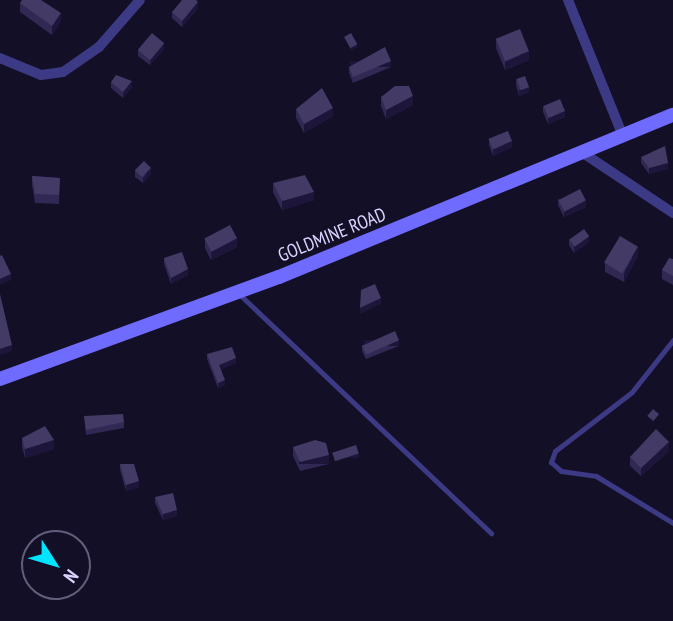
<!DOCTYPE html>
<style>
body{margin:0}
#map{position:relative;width:673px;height:621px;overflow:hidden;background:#130f26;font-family:"PT Sans Narrow",sans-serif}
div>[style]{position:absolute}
.lane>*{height:5px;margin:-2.5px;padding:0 2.5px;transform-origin:2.5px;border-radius:2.5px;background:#3d3a85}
.street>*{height:10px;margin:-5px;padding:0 5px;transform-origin:5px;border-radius:5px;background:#3d3a85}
.secondary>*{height:14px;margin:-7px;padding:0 7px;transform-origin:7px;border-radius:7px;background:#6f6bff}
.wall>*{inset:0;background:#312854}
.shaded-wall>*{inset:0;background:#1d163a;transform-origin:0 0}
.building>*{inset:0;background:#433a66;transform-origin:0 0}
span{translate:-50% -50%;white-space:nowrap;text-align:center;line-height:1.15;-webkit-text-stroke:5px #130f26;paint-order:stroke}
.street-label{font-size:19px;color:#d9d4ff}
.north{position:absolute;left:21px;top:530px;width:70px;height:70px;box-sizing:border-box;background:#130f26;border:2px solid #625e7d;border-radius:50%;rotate:127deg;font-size:19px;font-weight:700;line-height:28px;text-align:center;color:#d9d4ff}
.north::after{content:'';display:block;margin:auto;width:24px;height:32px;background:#00e5ff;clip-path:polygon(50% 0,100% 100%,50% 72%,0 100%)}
</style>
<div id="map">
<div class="lane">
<i style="left:238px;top:293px;width:349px;rotate:43.5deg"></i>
<i style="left:673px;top:340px;width:66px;rotate:128.3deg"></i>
<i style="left:632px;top:392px;width:97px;rotate:142.5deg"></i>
<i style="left:555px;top:451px;width:12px;rotate:110deg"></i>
<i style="left:551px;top:462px;width:13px;rotate:42deg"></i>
<i style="left:561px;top:471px;width:35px;rotate:8deg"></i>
<i style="left:596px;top:476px;width:90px;rotate:31.4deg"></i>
</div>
<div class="street">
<i style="left:568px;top:0;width:147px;rotate:68deg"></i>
<i style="left:0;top:58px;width:44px;rotate:22.5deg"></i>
<i style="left:41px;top:75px;width:22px;rotate:-8deg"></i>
<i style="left:63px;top:72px;width:44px;rotate:-34.8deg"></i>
<i style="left:99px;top:47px;width:62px;rotate:-48.9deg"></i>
<i style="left:583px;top:153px;width:108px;rotate:33.7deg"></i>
</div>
<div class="secondary">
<i style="left:0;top:379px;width:297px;rotate:-20.1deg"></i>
<i style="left:279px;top:277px;width:426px;rotate:-22.4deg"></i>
</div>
<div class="wall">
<i style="clip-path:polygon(20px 3px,61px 21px,52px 35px,20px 12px)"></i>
<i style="clip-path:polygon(198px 8px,182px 27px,172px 18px,172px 12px)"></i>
<i style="clip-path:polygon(496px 39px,529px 60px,505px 70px,496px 48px)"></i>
<i style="clip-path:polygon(164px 49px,150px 65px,138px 56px,138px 50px)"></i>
<i style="clip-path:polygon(349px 67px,391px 67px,353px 83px,349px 73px)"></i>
<i style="clip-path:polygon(516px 79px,529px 92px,519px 96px,516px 85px)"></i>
<i style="clip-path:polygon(111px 82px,132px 87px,123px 98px,111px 88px)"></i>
<i style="clip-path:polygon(381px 97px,413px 105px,386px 119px,381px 106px)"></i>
<i style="clip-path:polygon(543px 106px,565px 117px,548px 124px,543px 112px)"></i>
<i style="clip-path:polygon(296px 109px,333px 116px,304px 133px,296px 118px)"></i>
<i style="clip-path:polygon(489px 139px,512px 147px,493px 156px,489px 145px)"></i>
<i style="clip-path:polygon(641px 157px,668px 169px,649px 174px,641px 163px)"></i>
<i style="clip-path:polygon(135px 171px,151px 174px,143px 183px,135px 177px)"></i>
<i style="clip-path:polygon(32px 176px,60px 178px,59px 204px,35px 203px,32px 185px)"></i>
<i style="clip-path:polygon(273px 183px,314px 200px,282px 210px,273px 192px)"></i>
<i style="clip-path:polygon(558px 199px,586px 207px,564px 217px,558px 205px)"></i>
<i style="clip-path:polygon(205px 239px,237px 247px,211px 260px,205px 248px)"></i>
<i style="clip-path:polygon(569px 239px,589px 242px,574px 253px,569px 245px)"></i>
<i style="clip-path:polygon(638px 256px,624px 282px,605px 272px,605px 263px)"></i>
<i style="clip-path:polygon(164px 258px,188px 275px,171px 284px,164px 264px)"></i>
<i style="clip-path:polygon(673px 259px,673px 285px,662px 279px,662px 270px)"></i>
<i style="clip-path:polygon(362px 345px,399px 346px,366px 359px,362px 351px)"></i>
<i style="clip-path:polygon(207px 354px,236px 363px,221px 369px,225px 385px,218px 388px,207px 359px)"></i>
<i style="clip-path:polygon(84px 416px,124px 422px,124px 428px,86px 435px)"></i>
<i style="clip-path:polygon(22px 438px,54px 449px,25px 458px,22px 447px)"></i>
<i style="clip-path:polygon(293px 447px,329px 464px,300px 471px,293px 456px)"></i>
<i style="clip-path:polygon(669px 451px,641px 476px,630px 466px,630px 457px)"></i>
<i style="clip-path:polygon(120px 464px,139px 487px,126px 491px,120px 470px)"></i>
<i style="clip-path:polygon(155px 497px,177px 516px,163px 520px,155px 503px)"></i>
</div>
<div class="shaded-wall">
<i style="clip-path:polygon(198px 2px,198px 8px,182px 27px,182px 21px)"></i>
<i style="clip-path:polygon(61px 13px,61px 21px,52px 35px,52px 26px)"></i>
<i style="clip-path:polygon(164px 43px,164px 49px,150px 65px,150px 59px)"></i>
<i style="clip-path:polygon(357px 44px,357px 47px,350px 51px,350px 48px)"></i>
<i style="clip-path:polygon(529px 51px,529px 60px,505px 70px,505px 62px)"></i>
<i style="left:391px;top:61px;width:6px;height:41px;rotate:90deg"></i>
<i style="clip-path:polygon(132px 81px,132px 87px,123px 98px,123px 92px)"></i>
<i style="clip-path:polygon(529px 87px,529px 92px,519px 96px,519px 90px)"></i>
<i style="clip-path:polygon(413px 96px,413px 105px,386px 119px,386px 110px)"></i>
<i style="clip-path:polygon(333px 108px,333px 116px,304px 133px,304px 124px)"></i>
<i style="clip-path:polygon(565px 111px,565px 117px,548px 124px,548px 118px)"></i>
<i style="clip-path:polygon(512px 141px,512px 147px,493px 156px,493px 150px)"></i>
<i style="clip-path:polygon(668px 163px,668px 169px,649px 174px,649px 168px)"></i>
<i style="clip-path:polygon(151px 168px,151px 174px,143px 183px,143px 178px)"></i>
<i style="clip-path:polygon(314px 192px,314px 200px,282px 210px,282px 201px)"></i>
<i style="clip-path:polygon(586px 201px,586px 207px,564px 217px,564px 211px)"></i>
<i style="clip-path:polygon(589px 236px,589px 242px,574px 253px,574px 247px)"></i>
<i style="clip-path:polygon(237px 238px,237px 247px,211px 260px,211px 251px)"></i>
<i style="clip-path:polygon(638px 247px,638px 256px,624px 282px,624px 273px)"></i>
<i style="clip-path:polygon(188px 269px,188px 275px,171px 284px,171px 278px)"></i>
<i style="clip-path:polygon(11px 274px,11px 280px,0 285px,0 279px)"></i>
<i style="clip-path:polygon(381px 298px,381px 304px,360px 314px,360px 308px)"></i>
<i style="left:399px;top:340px;width:6px;height:35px;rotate:90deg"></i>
<i style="clip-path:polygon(12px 345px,12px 351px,0 355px,0 349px)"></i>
<i style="clip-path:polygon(236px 358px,236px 363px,219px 370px,219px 365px)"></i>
<i style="clip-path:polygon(225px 380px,225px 385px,218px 388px,218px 383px)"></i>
<i style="clip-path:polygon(54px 440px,54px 449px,25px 458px,25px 449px)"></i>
<i style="clip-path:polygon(669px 442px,669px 451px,641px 476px,641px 468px)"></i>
<i style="left:359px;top:454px;width:4px;height:25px;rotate:90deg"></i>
<i style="left:329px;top:455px;width:9px;height:30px;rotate:90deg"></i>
<i style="clip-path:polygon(139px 481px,139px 487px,126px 491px,126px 485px)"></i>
<i style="clip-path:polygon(177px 510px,177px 516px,163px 520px,163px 514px)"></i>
</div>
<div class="building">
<i style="clip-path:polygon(22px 0,41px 0,61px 13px,52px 26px,20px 3px)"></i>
<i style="clip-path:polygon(182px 0,196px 0,198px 2px,182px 21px,172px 12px)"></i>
<i style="left:520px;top:29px;width:24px;height:26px;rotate:68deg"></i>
<i style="left:152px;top:33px;width:16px;height:22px;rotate:40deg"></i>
<i style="left:351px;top:33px;width:13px;height:8px;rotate:61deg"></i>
<i style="clip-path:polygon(385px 47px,391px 61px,353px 77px,349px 67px)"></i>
<i style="clip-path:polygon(116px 75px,132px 81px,123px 92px,111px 82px)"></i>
<i style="left:525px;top:76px;width:12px;height:9px;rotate:70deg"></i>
<i style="clip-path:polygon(395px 86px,409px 86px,413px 96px,386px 110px,381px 97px)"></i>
<i style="clip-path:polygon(322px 88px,333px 108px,304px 124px,296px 109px)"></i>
<i style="left:560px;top:99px;width:13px;height:18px;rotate:67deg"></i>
<i style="left:508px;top:131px;width:11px;height:21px;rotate:68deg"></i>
<i style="clip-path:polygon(665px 146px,668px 163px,649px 168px,641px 157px)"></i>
<i style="left:144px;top:161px;width:10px;height:13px;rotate:45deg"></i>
<i style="clip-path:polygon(305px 175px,314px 192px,282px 201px,273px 183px)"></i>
<i style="clip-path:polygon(32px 176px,60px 178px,59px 195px,35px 194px)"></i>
<i style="left:580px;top:189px;width:13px;height:24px;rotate:63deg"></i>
<i style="left:230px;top:225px;width:15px;height:29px;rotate:62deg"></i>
<i style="left:584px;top:229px;width:9px;height:18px;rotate:54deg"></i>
<i style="left:620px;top:236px;width:21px;height:31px;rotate:31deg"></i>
<i style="clip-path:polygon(182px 252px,188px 269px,171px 278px,164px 258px)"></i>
<i style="clip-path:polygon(2px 255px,11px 274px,0 279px,0 256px)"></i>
<i style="clip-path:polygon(669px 258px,673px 259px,673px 276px,662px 270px)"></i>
<i style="clip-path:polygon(375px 284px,381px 298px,360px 308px,361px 290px)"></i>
<i style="clip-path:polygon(0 294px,12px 345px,0 349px)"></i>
<i style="left:395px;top:331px;width:10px;height:36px;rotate:66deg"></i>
<i style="clip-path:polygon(232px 347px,236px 358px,219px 365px,225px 380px,218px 383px,207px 354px)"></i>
<i style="left:653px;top:409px;width:8px;height:9px;rotate:40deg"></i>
<i style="clip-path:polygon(123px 414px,124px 422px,86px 430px,84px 416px)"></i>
<i style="clip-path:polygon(45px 426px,54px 440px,25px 449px,22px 438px)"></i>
<i style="clip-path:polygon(656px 429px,669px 442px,641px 468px,630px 457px)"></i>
<i style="clip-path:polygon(315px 440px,326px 443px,329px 455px,300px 462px,293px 447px)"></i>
<i style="left:356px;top:445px;width:9px;height:25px;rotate:72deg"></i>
<i style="clip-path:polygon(120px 464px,134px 464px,139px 481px,126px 485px)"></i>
<i style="clip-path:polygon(173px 493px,177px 510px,163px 514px,155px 497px)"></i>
</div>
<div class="street-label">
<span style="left:332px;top:235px;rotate:-22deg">GOLDMINE ROAD</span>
</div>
<div class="north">N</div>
</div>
